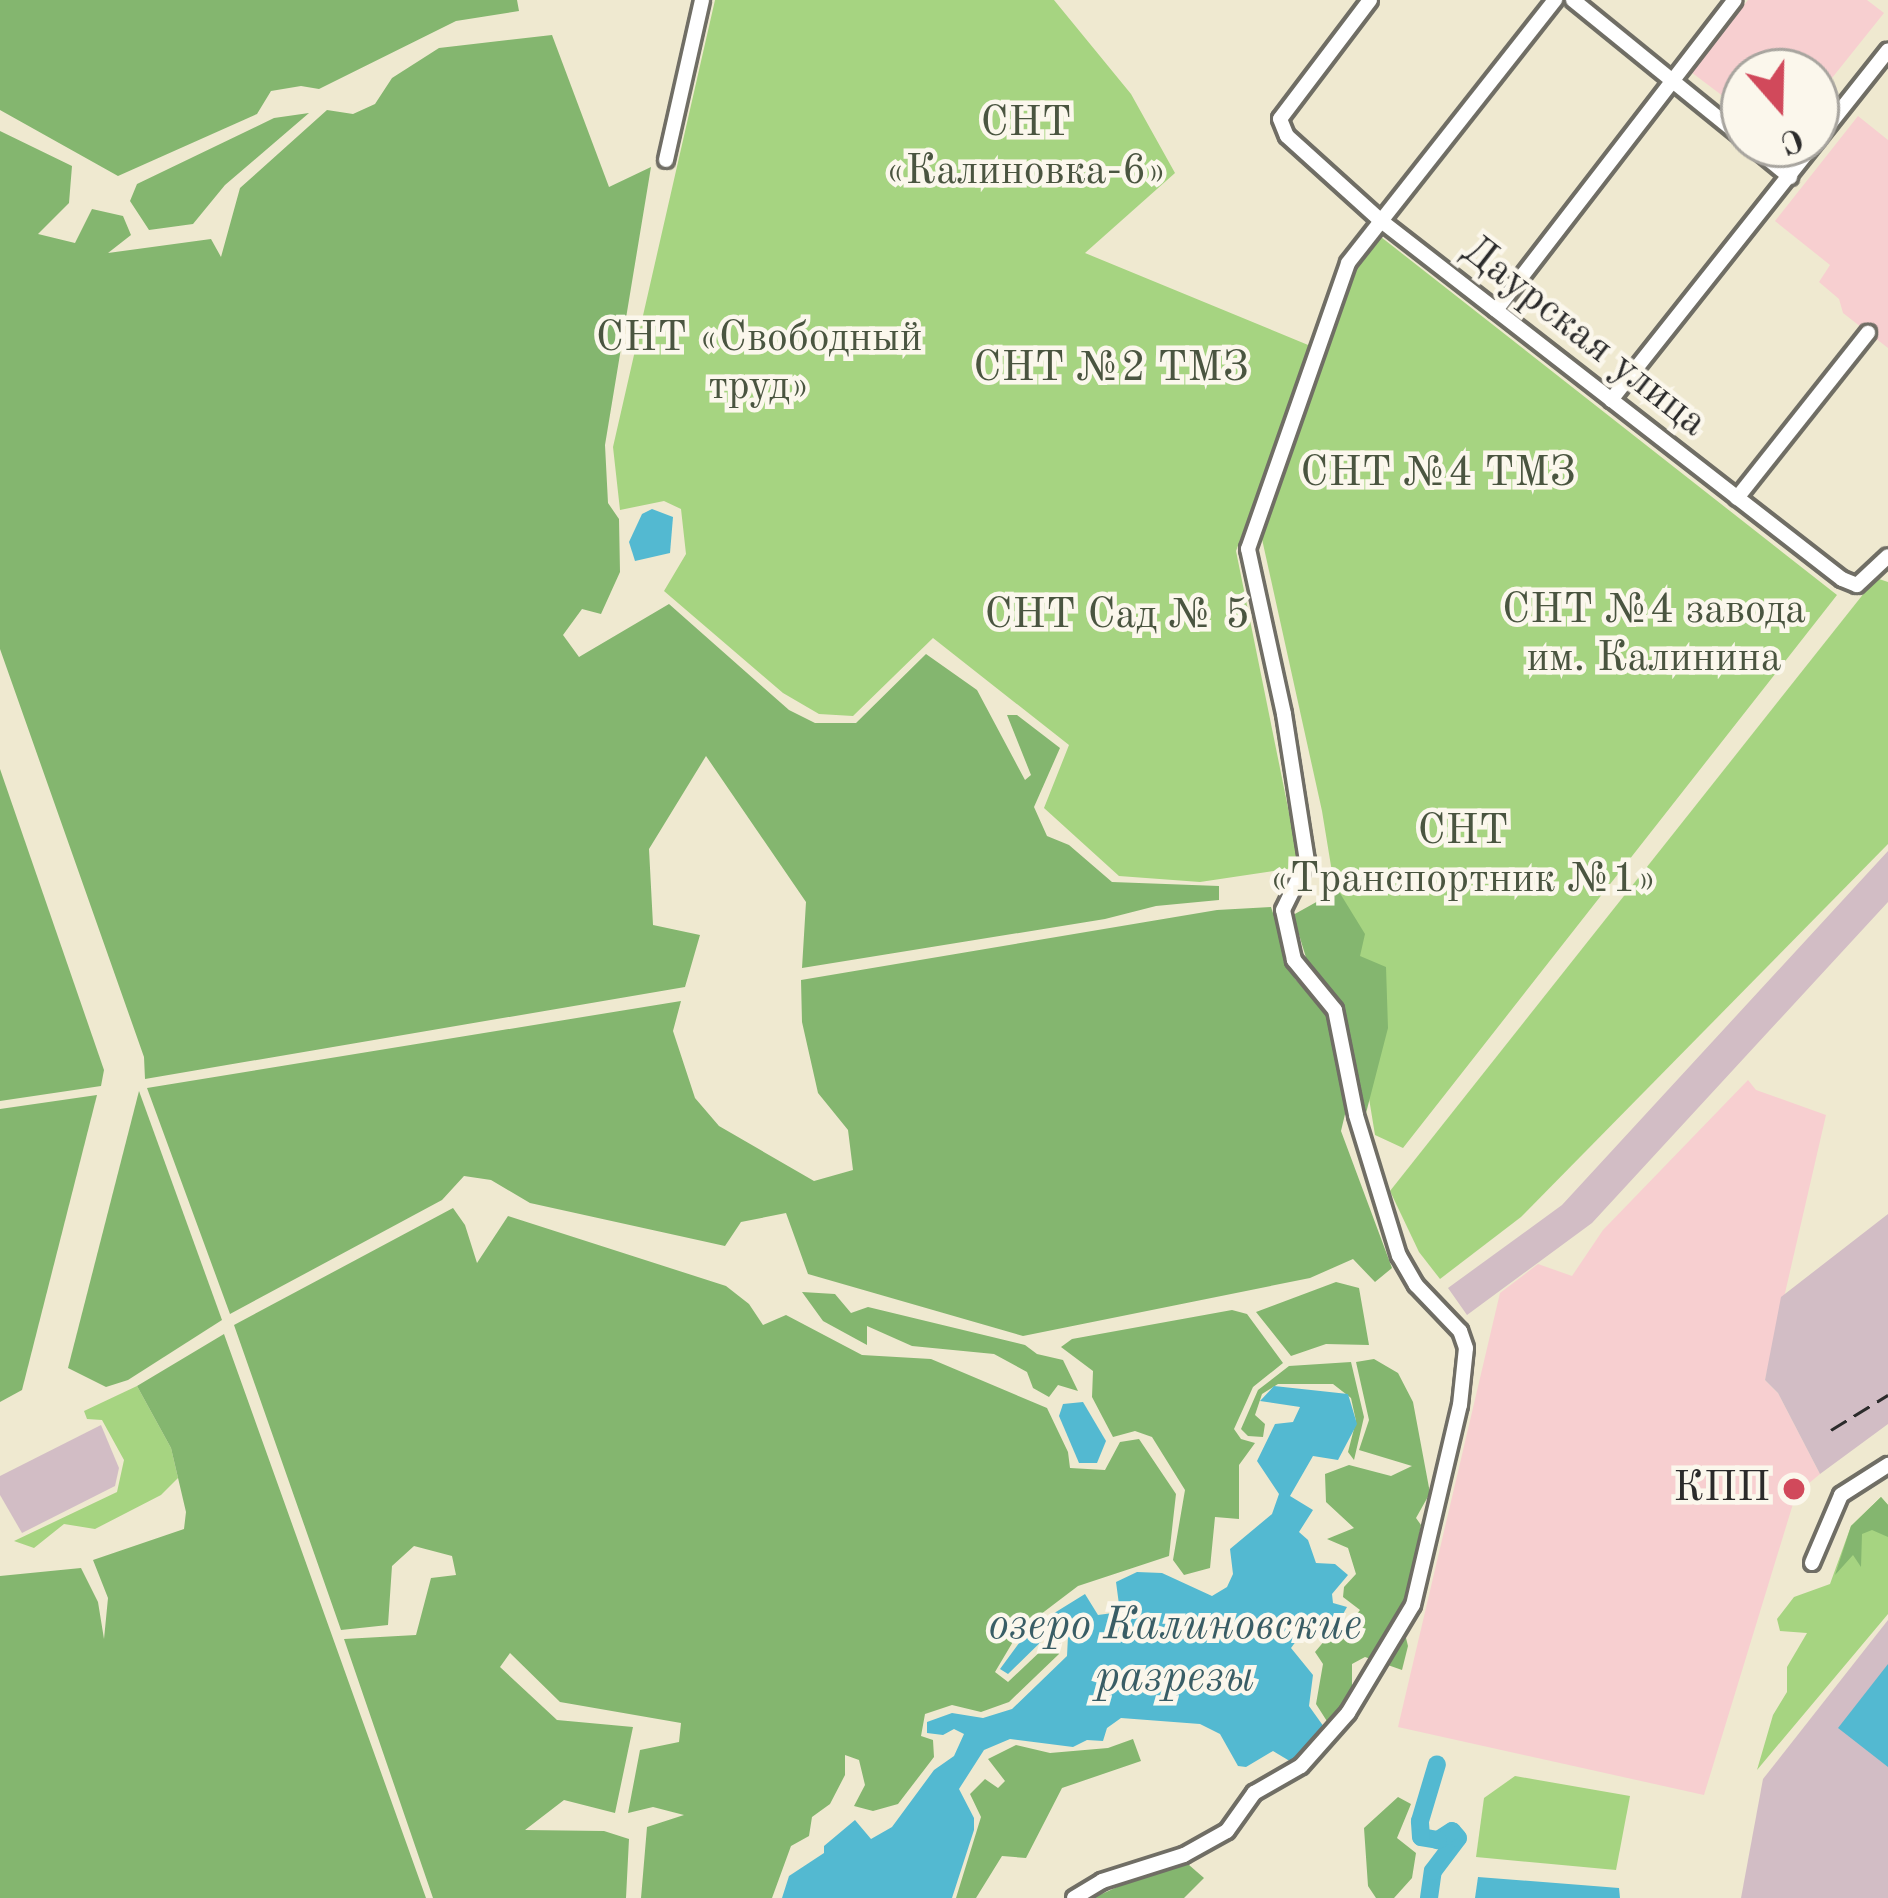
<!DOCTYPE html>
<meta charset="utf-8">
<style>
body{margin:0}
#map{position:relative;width:1888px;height:1898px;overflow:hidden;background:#efe9d0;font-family:"Old Standard TT",serif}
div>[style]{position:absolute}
.built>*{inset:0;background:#f7cfd0}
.industrial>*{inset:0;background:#d2bdc5}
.green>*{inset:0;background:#a6d481}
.forest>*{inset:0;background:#84b66f}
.water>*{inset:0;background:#53b9d1}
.river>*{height:18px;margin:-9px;padding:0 9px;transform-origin:9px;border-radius:9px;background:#53b9d1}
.roads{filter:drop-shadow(3px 0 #706e65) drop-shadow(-3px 0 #706e65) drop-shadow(0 3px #706e65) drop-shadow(0 -3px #706e65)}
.minor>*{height:14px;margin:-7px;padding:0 7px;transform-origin:7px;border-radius:7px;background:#fff}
.rail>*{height:3px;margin-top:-1.5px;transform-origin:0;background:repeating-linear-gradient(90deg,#2b2b2b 0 18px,transparent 0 27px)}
.dots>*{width:33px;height:33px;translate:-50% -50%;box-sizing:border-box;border:6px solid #fbf7ec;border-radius:50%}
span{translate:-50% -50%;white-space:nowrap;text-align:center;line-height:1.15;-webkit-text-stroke:9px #fbf7ec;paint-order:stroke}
.park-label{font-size:42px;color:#4a5540}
.street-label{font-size:42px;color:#2b2b2b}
.poi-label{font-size:42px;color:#2b2b2b}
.right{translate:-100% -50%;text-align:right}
.water-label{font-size:45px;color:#395d65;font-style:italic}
.north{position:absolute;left:1720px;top:48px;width:120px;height:120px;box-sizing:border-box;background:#fbf7ec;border:3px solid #a8a59f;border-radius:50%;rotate:160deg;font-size:33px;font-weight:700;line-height:48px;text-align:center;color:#2b2b2b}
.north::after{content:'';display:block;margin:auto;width:42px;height:54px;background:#d1495b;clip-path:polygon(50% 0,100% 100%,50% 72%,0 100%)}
</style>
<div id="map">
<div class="built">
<i style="clip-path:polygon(1748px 0,1867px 0,1884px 13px,1816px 98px,1816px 72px,1744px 72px,1744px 112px,1691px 72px)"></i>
<i style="clip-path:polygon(1858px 116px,1888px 140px,1888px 348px,1843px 313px,1839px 299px,1819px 282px,1830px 265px,1775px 221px)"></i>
<i style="clip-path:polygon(1748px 1080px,1756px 1090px,1826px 1115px,1765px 1380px,1778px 1393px,1820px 1474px,1796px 1494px,1704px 1795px,1398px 1727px,1500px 1293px,1538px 1264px,1572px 1276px,1603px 1230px)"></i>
</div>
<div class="industrial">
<i style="clip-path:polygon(1888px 851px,1888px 902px,1592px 1223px,1467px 1315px,1448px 1288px,1562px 1205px)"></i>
<i style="clip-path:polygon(1888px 1214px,1888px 1424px,1820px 1474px,1778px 1393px,1765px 1380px,1781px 1297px)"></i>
<i style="clip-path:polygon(101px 1425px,119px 1468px,115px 1486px,22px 1533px,0 1495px,0 1476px)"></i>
<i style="clip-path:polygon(1888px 1620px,1888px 1898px,1741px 1898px,1763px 1779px)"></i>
</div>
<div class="green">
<i style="clip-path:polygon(715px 0,1054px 0,1131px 94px,1175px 173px,1085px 253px,1313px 347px,1236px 551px,1300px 867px,1200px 882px,1119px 876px,1044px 808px,1069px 745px,933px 638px,853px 716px,819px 714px,783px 693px,664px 591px,686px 554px,681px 509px,664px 501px,620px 510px,613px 447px)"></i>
<i style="clip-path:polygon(1381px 237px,1837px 595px,1403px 1148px,1375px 1135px,1322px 811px,1260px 530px,1355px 269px)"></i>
<i style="clip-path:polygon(1876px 578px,1888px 582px,1888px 844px,1521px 1217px,1440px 1279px,1419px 1252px,1390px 1191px)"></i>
<i style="clip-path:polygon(137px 1386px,171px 1448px,178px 1478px,161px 1495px,95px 1529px,64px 1524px,34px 1548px,14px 1541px,117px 1492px,124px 1460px,102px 1420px,87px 1419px,84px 1411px)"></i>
<i style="clip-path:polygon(1881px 1497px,1888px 1505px,1888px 1614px,1757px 1770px,1773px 1715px,1787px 1692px,1787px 1667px,1807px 1633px,1780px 1631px,1777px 1619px,1794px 1597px,1830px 1584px,1851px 1526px)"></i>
<i style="clip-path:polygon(1515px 1776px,1630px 1796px,1616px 1870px,1476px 1857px,1484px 1798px)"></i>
</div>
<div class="forest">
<i style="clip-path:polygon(0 0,517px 0,519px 11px,456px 21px,319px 89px,301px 86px,271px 91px,257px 114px,118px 176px,0 110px)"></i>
<i style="clip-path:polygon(552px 35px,609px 187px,651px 167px,605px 445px,608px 503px,619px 519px,620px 572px,601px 614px,582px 609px,563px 635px,579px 657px,669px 604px,789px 710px,815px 723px,856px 723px,926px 654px,977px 690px,1025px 780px,1031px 775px,1007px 715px,1017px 715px,1060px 748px,1034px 807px,1047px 836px,1069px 845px,1112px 882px,1219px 886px,1219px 900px,1156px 906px,1105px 919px,802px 968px,806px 902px,706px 756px,649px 849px,653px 925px,700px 935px,685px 987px,145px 1079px,144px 1057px,0 649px,0 131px,72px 166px,69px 203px,38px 234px,75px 243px,92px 209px,123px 216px,131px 235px,108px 253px,211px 239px,221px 257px,240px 188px,327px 110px,353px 114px,375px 104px,392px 78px,439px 48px)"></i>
<i style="clip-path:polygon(309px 113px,225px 185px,193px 224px,149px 230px,130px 201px,137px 184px,274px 118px)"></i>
<i style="clip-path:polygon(0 769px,104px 1070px,101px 1086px,0 1101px)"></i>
<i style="clip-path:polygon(1338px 890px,1365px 934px,1360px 956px,1386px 967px,1388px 1028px,1365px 1117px,1343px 1006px,1311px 974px,1293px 915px)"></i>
<i style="clip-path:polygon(1271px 907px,1295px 979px,1329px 1016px,1346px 1110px,1341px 1131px,1392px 1268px,1375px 1282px,1353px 1259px,1310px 1278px,1023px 1336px,808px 1274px,786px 1213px,741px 1222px,725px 1246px,530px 1203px,491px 1180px,464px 1176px,442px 1200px,230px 1314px,147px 1088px,681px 1001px,673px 1031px,695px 1098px,719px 1126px,814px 1181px,853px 1170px,848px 1130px,818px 1093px,802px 1022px,801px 980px,1217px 910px)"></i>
<i style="clip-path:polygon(139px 1091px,222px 1320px,128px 1380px,106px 1387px,68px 1368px)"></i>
<i style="clip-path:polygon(97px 1095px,22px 1390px,0 1402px,0 1109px)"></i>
<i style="clip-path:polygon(453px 1208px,465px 1225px,477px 1263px,508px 1216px,726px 1286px,749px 1304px,763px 1325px,786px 1315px,862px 1355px,931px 1359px,1047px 1408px,1068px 1452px,1070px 1468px,1105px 1470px,1120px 1442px,1139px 1439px,1176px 1494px,1169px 1556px,1078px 1586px,1020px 1630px,995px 1672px,1008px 1682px,1045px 1647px,1061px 1642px,1059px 1654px,1009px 1702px,981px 1712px,952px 1705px,925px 1714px,921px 1736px,933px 1740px,934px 1757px,898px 1804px,873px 1811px,854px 1806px,865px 1785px,859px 1760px,845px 1755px,845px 1775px,830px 1804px,812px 1817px,809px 1836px,791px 1846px,772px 1898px,641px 1898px,647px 1827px,684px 1815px,653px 1807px,628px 1813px,640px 1750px,679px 1742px,681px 1723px,560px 1702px,510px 1653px,500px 1667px,557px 1720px,633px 1727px,615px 1813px,564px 1800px,525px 1830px,604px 1831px,629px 1839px,626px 1898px,433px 1898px,344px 1639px,416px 1635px,431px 1578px,456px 1575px,452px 1556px,414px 1546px,392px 1566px,388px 1625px,341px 1630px,234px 1325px)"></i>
<i style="clip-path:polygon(1336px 1282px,1359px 1288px,1369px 1345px,1326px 1344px,1291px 1356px,1256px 1312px)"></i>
<i style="clip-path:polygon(802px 1292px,835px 1294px,851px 1313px,868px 1307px,1025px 1345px,1037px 1354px,1063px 1360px,1078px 1391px,1058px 1385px,1049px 1397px,1033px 1388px,1027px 1372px,994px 1354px,912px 1346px,867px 1326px,867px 1345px,823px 1321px)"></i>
<i style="clip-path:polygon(1232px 1310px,1247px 1314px,1283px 1363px,1253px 1387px,1234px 1429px,1241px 1439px,1255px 1443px,1239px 1465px,1239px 1519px,1215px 1517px,1210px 1568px,1184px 1575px,1173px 1560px,1185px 1490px,1152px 1437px,1135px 1431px,1113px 1437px,1092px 1397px,1093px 1371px,1061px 1347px,1072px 1339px)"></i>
<i style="clip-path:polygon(224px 1334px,426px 1898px,0 1898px,0 1576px,81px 1568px,98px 1602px,104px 1639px,108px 1598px,93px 1560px,184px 1529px,186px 1512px,171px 1448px,137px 1386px)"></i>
<i style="clip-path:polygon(1374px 1359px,1398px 1373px,1413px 1402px,1430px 1493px,1416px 1518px,1421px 1525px,1402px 1622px,1408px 1646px,1402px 1670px,1365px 1657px,1352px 1664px,1352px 1687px,1330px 1726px,1316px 1704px,1323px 1664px,1315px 1652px,1331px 1633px,1341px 1634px,1360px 1610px,1343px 1597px,1344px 1587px,1356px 1574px,1348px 1548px,1327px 1539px,1354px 1528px,1326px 1502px,1325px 1474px,1349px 1465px,1391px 1476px,1412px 1466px,1359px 1450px,1369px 1420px,1356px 1362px)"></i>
<i style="clip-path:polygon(1351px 1362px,1364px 1417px,1354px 1460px,1348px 1452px,1356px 1421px,1351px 1398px,1333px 1384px,1278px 1384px,1262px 1394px,1255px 1415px,1265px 1424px,1263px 1437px,1248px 1436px,1241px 1429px,1258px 1390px,1289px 1366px)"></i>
<i style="clip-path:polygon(1881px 1497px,1888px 1505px,1888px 1537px,1872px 1530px,1862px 1534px,1861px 1567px,1853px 1555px,1835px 1575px,1851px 1526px)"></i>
<i style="clip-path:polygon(1133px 1739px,1141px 1761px,1062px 1788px,1026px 1858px,1002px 1856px,976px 1898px,956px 1898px,981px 1817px,970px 1794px,985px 1779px,998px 1788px,1005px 1781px,988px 1759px,1016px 1745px,1050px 1753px,1108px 1748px)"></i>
<i style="clip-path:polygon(1398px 1797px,1411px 1804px,1397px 1838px,1416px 1853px,1412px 1878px,1394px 1898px,1376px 1898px,1368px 1886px,1364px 1828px)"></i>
<i style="clip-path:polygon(1181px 1858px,1204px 1878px,1184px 1898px,1093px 1898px)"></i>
</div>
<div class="water">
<i style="clip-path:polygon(652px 509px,673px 517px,670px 553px,635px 561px,629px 542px,642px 514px)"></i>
<i style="clip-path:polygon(1274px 1386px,1348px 1394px,1357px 1424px,1338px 1460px,1313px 1456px,1290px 1496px,1313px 1510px,1299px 1532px,1308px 1540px,1316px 1563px,1335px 1564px,1348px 1575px,1332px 1594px,1333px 1603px,1347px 1607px,1342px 1616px,1328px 1631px,1305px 1629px,1291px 1648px,1313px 1675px,1309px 1706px,1324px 1727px,1302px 1756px,1293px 1763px,1273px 1751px,1246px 1767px,1238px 1766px,1220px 1734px,1200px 1724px,1121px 1718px,1107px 1728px,1103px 1741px,1087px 1740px,1073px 1747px,1010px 1739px,984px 1750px,959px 1789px,974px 1818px,974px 1830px,952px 1898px,782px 1898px,789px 1876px,824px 1853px,824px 1846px,855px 1820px,871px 1839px,892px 1827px,934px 1770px,954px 1756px,964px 1734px,954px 1729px,943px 1735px,927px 1733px,927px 1722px,952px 1713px,983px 1718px,1012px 1709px,1067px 1656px,1068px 1636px,1054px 1629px,1008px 1674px,1000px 1669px,1030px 1628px,1085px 1594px,1098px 1615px,1120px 1612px,1116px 1582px,1137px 1572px,1162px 1573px,1212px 1596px,1227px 1587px,1233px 1574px,1230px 1549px,1272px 1514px,1279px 1494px,1257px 1461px,1275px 1424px,1293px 1422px,1300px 1407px,1260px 1401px)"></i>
<i style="clip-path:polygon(1083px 1402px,1106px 1441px,1097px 1463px,1079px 1463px,1059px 1416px,1063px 1404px)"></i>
<i style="clip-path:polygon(1888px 1664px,1888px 1767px,1838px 1728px)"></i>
<i style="clip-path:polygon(1478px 1877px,1619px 1888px,1620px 1898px,1475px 1898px)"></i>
</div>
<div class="river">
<i style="left:1429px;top:1898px;width:27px;rotate:-82deg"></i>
<i style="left:1433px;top:1871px;width:41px;rotate:-52.9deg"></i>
<i style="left:1458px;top:1838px;width:9px;rotate:-131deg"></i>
<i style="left:1452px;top:1831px;width:17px;rotate:147deg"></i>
<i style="left:1438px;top:1840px;width:17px;rotate:-170deg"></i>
<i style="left:1421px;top:1837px;width:16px;rotate:-94deg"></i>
<i style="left:1420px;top:1821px;width:59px;rotate:-73.4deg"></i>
</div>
<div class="roads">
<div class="minor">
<i style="left:1370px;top:0;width:149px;rotate:127.1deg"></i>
<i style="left:1280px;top:119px;width:18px;rotate:68deg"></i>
<i style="left:1287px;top:136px;width:125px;rotate:42.1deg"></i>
<i style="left:1380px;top:220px;width:585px;rotate:37.85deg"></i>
<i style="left:1842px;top:579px;width:16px;rotate:22deg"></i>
<i style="left:1857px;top:585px;width:42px;rotate:-43.1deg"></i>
<i style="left:1573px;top:0;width:220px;rotate:39.1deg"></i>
<i style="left:1750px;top:144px;width:52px;rotate:39.5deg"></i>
<i style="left:666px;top:160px;width:164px;rotate:-77.3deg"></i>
<i style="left:1496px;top:310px;width:391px;rotate:-52.4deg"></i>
<i style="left:1611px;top:400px;width:446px;rotate:-51.6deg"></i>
<i style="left:1737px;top:498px;width:211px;rotate:-51.6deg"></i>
<i style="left:1812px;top:1563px;width:74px;rotate:-66.9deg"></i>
<i style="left:1841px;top:1495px;width:56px;rotate:-32.6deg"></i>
<i style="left:1074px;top:1898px;width:33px;rotate:-31deg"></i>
<i style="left:1102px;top:1881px;width:86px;rotate:-17.6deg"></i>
<i style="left:1184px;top:1855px;width:49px;rotate:-29.2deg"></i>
<i style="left:1227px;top:1831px;width:47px;rotate:-54.6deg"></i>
<i style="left:1254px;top:1793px;width:54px;rotate:-29.9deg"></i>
<i style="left:1301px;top:1766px;width:71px;rotate:-48.4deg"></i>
<i style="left:1348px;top:1713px;width:126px;rotate:-59deg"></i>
<i style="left:1413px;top:1605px;width:205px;rotate:-76.8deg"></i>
<i style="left:1460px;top:1405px;width:57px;rotate:-84deg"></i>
<i style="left:1466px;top:1348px;width:18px;rotate:-109deg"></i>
<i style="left:1460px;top:1331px;width:64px;rotate:-133.7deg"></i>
<i style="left:1416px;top:1285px;width:34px;rotate:-120deg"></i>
<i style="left:1399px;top:1256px;width:147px;rotate:-107deg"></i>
<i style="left:1356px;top:1115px;width:107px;rotate:-101.3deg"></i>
<i style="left:1335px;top:1010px;width:65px;rotate:-129.4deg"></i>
<i style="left:1294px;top:960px;width:51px;rotate:-102.4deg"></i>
<i style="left:1283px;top:910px;width:55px;rotate:-63.9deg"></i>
<i style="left:1307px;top:861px;width:149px;rotate:-98.9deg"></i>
<i style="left:1284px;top:714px;width:169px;rotate:-102.3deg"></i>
<i style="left:1248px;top:549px;width:303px;rotate:-70.7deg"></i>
<i style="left:1348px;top:263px;width:335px;rotate:-51.8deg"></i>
</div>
</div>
<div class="rail">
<i style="left:1831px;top:1430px;width:67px;rotate:-31.6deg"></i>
</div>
<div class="dots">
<i style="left:1794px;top:1489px;background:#d1495b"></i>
</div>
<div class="park-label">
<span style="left:1026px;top:148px">СНТ<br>«Калиновка-6»</span>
<span style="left:759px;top:363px">СНТ «Свободный<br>труд»</span>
<span style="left:1111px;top:369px">СНТ №2 ТМЗ</span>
<span style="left:1438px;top:474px">СНТ №4 ТМЗ</span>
<span style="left:1654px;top:635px">СНТ №4 завода<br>им. Калинина</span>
<span style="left:1117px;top:616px">СНТ Сад № 5</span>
<span style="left:1463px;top:856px">СНТ<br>«Транспортник №1»</span>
</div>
<div class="street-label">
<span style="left:1584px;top:337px;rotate:38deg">Даурская улица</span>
</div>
<div class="poi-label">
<span class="right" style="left:1770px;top:1489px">КПП</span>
</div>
<div class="water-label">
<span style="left:1175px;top:1653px">озеро Калиновские<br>разрезы</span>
</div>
<div class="north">С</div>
</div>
